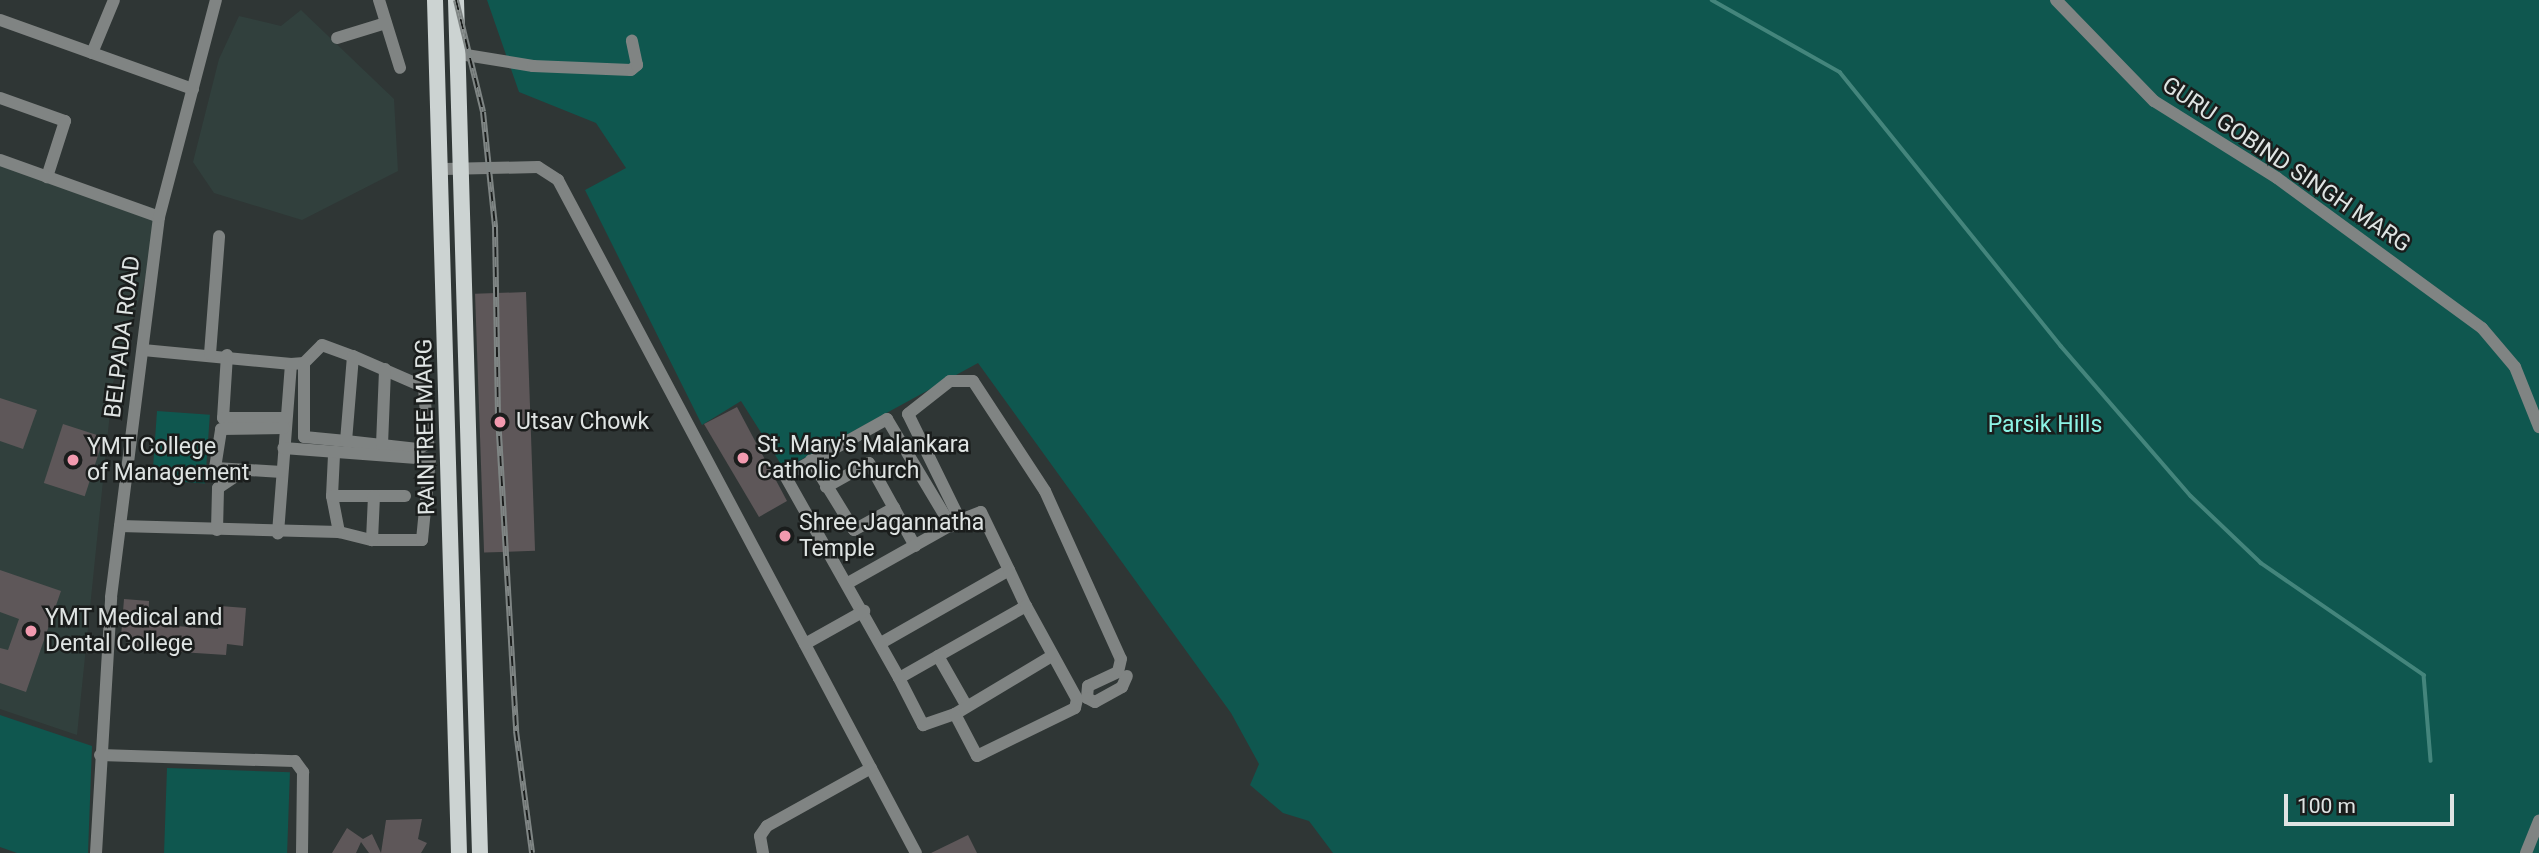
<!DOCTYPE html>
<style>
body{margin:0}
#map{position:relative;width:2539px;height:853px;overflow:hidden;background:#2f3635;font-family:Roboto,sans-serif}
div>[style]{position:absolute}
.built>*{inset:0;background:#31403d}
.green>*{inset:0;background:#0f574f;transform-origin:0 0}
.stream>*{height:3.5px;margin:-1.75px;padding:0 1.75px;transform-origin:1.75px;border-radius:1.75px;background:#44857c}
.building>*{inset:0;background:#5e5759;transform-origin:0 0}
.minor>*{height:12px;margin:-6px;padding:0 6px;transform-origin:6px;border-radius:6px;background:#808483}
.major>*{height:16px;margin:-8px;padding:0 8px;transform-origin:8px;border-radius:8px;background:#ccd3d2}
.rail>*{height:6px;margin-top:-3px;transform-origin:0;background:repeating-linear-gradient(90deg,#1a1d1c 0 10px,#7f8584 0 20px);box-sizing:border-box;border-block:2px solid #7f8584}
.dots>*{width:19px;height:19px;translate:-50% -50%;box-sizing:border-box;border:4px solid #1a1d1c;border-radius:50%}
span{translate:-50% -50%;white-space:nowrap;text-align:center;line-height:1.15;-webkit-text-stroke:5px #1a1d1c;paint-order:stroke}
.street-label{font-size:23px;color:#dfe4e3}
.poi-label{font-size:23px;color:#dfe4e3}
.left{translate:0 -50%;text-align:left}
.park-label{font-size:23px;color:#8cf3e5}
.scale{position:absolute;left:2284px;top:794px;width:170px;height:32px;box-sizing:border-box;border:4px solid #dfe4e3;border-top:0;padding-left:9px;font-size:21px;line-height:24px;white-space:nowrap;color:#dfe4e3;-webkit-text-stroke:5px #1a1d1c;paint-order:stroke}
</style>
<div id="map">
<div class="built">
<i style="clip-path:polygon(301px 10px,394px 99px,398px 171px,302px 220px,214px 193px,193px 162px,219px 59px,239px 16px,281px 26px)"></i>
<i style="clip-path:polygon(0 161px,166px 212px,113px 383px,77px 735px,0 709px)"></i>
</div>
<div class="green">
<i style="clip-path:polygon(487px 0,2539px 0,2539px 853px,1333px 853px,1309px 821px,1283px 813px,1250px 785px,1259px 764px,1231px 713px,978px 363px,784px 469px,741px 401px,702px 425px,585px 190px,626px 168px,596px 123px,519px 92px)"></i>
<i style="left:157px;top:411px;width:53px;height:69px;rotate:4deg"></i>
<i style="clip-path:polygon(0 715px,92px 746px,88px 853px,17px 853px,0 847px)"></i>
<i style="left:167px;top:768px;width:123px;height:85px;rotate:2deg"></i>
</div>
<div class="stream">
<i style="left:1712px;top:0;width:147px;rotate:29.4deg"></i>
<i style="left:1840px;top:72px;width:352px;rotate:51.1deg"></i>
<i style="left:2061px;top:346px;width:198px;rotate:49.1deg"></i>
<i style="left:2191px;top:496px;width:97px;rotate:43.7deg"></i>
<i style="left:2261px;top:563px;width:198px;rotate:34.5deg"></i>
<i style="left:2424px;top:675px;width:86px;rotate:85.3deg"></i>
</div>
<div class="building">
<i style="left:526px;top:292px;width:259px;height:51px;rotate:88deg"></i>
<i style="clip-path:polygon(0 398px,37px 410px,23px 449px,0 441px)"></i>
<i style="clip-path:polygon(737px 407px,787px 501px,759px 517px,704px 424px)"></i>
<i style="left:63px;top:424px;width:43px;height:62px;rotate:18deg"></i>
<i style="clip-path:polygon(0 570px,61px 591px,26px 692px,0 683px,0 648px,8px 650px,19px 619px,0 612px)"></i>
<i style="clip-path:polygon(124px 599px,149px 601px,148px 624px,218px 629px,220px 606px,246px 608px,243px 646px,227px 644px,226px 655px,135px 649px,136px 638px,121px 637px)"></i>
<i style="clip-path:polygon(422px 819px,418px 839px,427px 843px,421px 853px,381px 853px,386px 820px)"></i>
<i style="clip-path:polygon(347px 828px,363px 839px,372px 834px,381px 853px,369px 853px,361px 842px,356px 853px,332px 853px)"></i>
<i style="clip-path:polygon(968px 835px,977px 853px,931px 853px)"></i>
</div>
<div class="minor">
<i style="left:379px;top:0;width:71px;rotate:72.8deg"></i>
<i style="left:2056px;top:0;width:141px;rotate:45.9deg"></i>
<i style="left:2154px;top:101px;width:145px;rotate:32deg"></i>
<i style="left:2277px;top:178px;width:254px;rotate:36.2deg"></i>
<i style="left:2482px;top:328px;width:51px;rotate:49.8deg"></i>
<i style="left:2515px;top:367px;width:65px;rotate:68.2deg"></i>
<i style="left:0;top:20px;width:205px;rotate:19.7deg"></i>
<i style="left:337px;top:38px;width:51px;rotate:-17deg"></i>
<i style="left:92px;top:53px;width:57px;rotate:-67.5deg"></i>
<i style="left:460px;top:54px;width:74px;rotate:9.3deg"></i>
<i style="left:533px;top:66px;width:98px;rotate:2.3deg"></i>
<i style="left:631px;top:70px;width:8px;rotate:-40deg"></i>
<i style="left:637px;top:65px;width:25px;rotate:-102deg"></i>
<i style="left:0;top:98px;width:69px;rotate:19.5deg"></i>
<i style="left:65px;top:121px;width:59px;rotate:107.8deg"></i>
<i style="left:0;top:160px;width:169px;rotate:19.7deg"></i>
<i style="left:444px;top:169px;width:94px;rotate:-1.2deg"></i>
<i style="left:538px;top:167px;width:24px;rotate:33deg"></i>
<i style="left:558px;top:180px;width:762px;rotate:61.99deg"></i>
<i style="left:143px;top:350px;width:149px;rotate:5.4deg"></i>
<i style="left:291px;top:364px;width:170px;rotate:94.4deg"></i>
<i style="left:210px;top:354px;width:118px;rotate:-85.6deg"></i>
<i style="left:227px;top:355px;width:63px;rotate:93.6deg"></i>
<i style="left:223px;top:418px;width:62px"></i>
<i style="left:291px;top:364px;width:13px;rotate:-4deg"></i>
<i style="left:304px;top:363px;width:25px;rotate:-45deg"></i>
<i style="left:322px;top:345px;width:33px;rotate:20deg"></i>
<i style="left:353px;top:356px;width:85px;rotate:94.7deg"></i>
<i style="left:346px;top:441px;width:42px;rotate:-174.6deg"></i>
<i style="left:304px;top:437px;width:74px;rotate:-90deg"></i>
<i style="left:346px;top:441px;width:72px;rotate:6.3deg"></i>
<i style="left:418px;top:449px;width:12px;rotate:-31deg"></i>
<i style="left:428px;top:443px;width:56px;rotate:-94.1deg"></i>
<i style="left:424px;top:387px;width:77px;rotate:-156.4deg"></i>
<i style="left:382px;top:445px;width:76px;rotate:-87.7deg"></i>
<i style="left:334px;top:455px;width:41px;rotate:92.8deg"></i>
<i style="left:332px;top:496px;width:37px;rotate:79deg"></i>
<i style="left:811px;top:460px;width:82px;rotate:58.4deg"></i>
<i style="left:854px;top:530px;width:46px;rotate:-28.8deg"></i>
<i style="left:282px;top:472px;width:67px;rotate:-176.6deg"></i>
<i style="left:215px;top:468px;width:39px;rotate:-81deg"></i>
<i style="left:221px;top:429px;width:63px;rotate:-0.9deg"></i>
<i style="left:826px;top:487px;width:49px;rotate:-29.2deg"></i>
<i style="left:869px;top:463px;width:95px;rotate:61deg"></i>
<i style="left:332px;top:496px;width:73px"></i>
<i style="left:960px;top:520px;width:22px;rotate:-21deg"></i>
<i style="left:981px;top:512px;width:64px;rotate:64.2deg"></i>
<i style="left:120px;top:526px;width:219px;rotate:1.6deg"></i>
<i style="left:339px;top:532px;width:34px;rotate:14deg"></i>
<i style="left:372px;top:540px;width:50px"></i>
<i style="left:422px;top:540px;width:81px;rotate:-84.4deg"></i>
<i style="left:430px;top:459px;width:147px;rotate:-175.7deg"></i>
<i style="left:217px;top:530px;width:42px;rotate:-88.6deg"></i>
<i style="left:218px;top:488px;width:22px;rotate:-34deg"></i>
<i style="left:372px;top:540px;width:44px;rotate:-87.4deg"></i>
<i style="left:848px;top:583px;width:129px;rotate:-29.4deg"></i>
<i style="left:960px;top:520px;width:118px;rotate:-116.1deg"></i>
<i style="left:908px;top:414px;width:53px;rotate:-38.2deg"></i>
<i style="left:950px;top:381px;width:23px"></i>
<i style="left:973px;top:381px;width:131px;rotate:56.8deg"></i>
<i style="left:1045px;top:491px;width:184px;rotate:65.7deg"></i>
<i style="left:1121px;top:659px;width:13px;rotate:103deg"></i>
<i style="left:1118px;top:672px;width:33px;rotate:155deg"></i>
<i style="left:1088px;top:686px;width:12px;rotate:95deg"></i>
<i style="left:1087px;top:698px;width:9px;rotate:27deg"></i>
<i style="left:1095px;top:702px;width:31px;rotate:-29deg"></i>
<i style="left:1122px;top:687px;width:12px;rotate:-66deg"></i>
<i style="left:881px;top:643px;width:147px;rotate:-29.7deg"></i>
<i style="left:1009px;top:570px;width:40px;rotate:65deg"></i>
<i style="left:1026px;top:606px;width:146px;rotate:150.4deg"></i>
<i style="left:899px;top:678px;width:232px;rotate:-119.4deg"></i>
<i style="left:785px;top:476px;width:117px;rotate:-29.2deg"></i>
<i style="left:887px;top:419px;width:125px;rotate:59.1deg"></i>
<i style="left:805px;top:644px;width:68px;rotate:-29.2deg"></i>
<i style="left:938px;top:656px;width:56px;rotate:60.3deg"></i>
<i style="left:899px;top:678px;width:53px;rotate:62.9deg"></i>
<i style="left:923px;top:725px;width:34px;rotate:-19deg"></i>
<i style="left:955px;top:714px;width:113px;rotate:-30.9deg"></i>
<i style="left:955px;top:714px;width:47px;rotate:62.4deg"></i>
<i style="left:977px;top:756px;width:109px;rotate:-26.1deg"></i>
<i style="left:1075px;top:708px;width:9px;rotate:-77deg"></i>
<i style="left:1077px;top:699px;width:106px;rotate:-118.7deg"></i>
<i style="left:100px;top:755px;width:195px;rotate:1.8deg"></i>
<i style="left:295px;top:761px;width:14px;rotate:54deg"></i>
<i style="left:303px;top:772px;width:81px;rotate:90.7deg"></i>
<i style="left:96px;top:853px;width:256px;rotate:-86.6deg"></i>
<i style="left:111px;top:597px;width:383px;rotate:-82.8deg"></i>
<i style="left:159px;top:217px;width:224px;rotate:-75.3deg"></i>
<i style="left:763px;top:853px;width:17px;rotate:-100deg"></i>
<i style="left:760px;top:836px;width:12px;rotate:-55deg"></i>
<i style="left:767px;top:826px;width:119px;rotate:-29.1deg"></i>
<i style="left:2526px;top:853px;width:35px;rotate:-68deg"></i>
</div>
<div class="major">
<i style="left:435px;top:0;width:853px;rotate:88.39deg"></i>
<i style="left:456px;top:0;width:853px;rotate:88.39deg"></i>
</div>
<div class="rail">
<i style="left:456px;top:0;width:115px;rotate:76.4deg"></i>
<i style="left:483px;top:112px;width:116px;rotate:84deg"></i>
<i style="left:495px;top:227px;width:189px;rotate:89.1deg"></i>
<i style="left:498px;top:416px;width:316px;rotate:86.7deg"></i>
<i style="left:516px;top:731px;width:123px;rotate:82.5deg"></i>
</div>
<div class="dots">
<i style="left:500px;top:422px;background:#f29aaf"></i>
<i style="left:743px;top:458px;background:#f29aaf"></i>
<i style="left:73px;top:460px;background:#f29aaf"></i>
<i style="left:785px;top:536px;background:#f29aaf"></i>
<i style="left:31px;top:631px;background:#f29aaf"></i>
</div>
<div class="street-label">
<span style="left:2286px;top:165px;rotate:34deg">GURU GOBIND SINGH MARG</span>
<span style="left:123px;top:337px;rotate:-83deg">BELPADA ROAD</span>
<span style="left:426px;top:427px;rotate:-91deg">RAINTREE MARG</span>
</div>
<div class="poi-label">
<span class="left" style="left:516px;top:422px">Utsav Chowk</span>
<span class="left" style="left:757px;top:458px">St. Mary's Malankara<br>Catholic Church</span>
<span class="left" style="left:87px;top:460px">YMT College<br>of Management</span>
<span class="left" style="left:799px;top:536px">Shree Jagannatha<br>Temple</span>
<span class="left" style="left:45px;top:631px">YMT Medical and<br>Dental College</span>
</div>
<div class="park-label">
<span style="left:2045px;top:425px">Parsik Hills</span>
</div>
<div class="scale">100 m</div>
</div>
